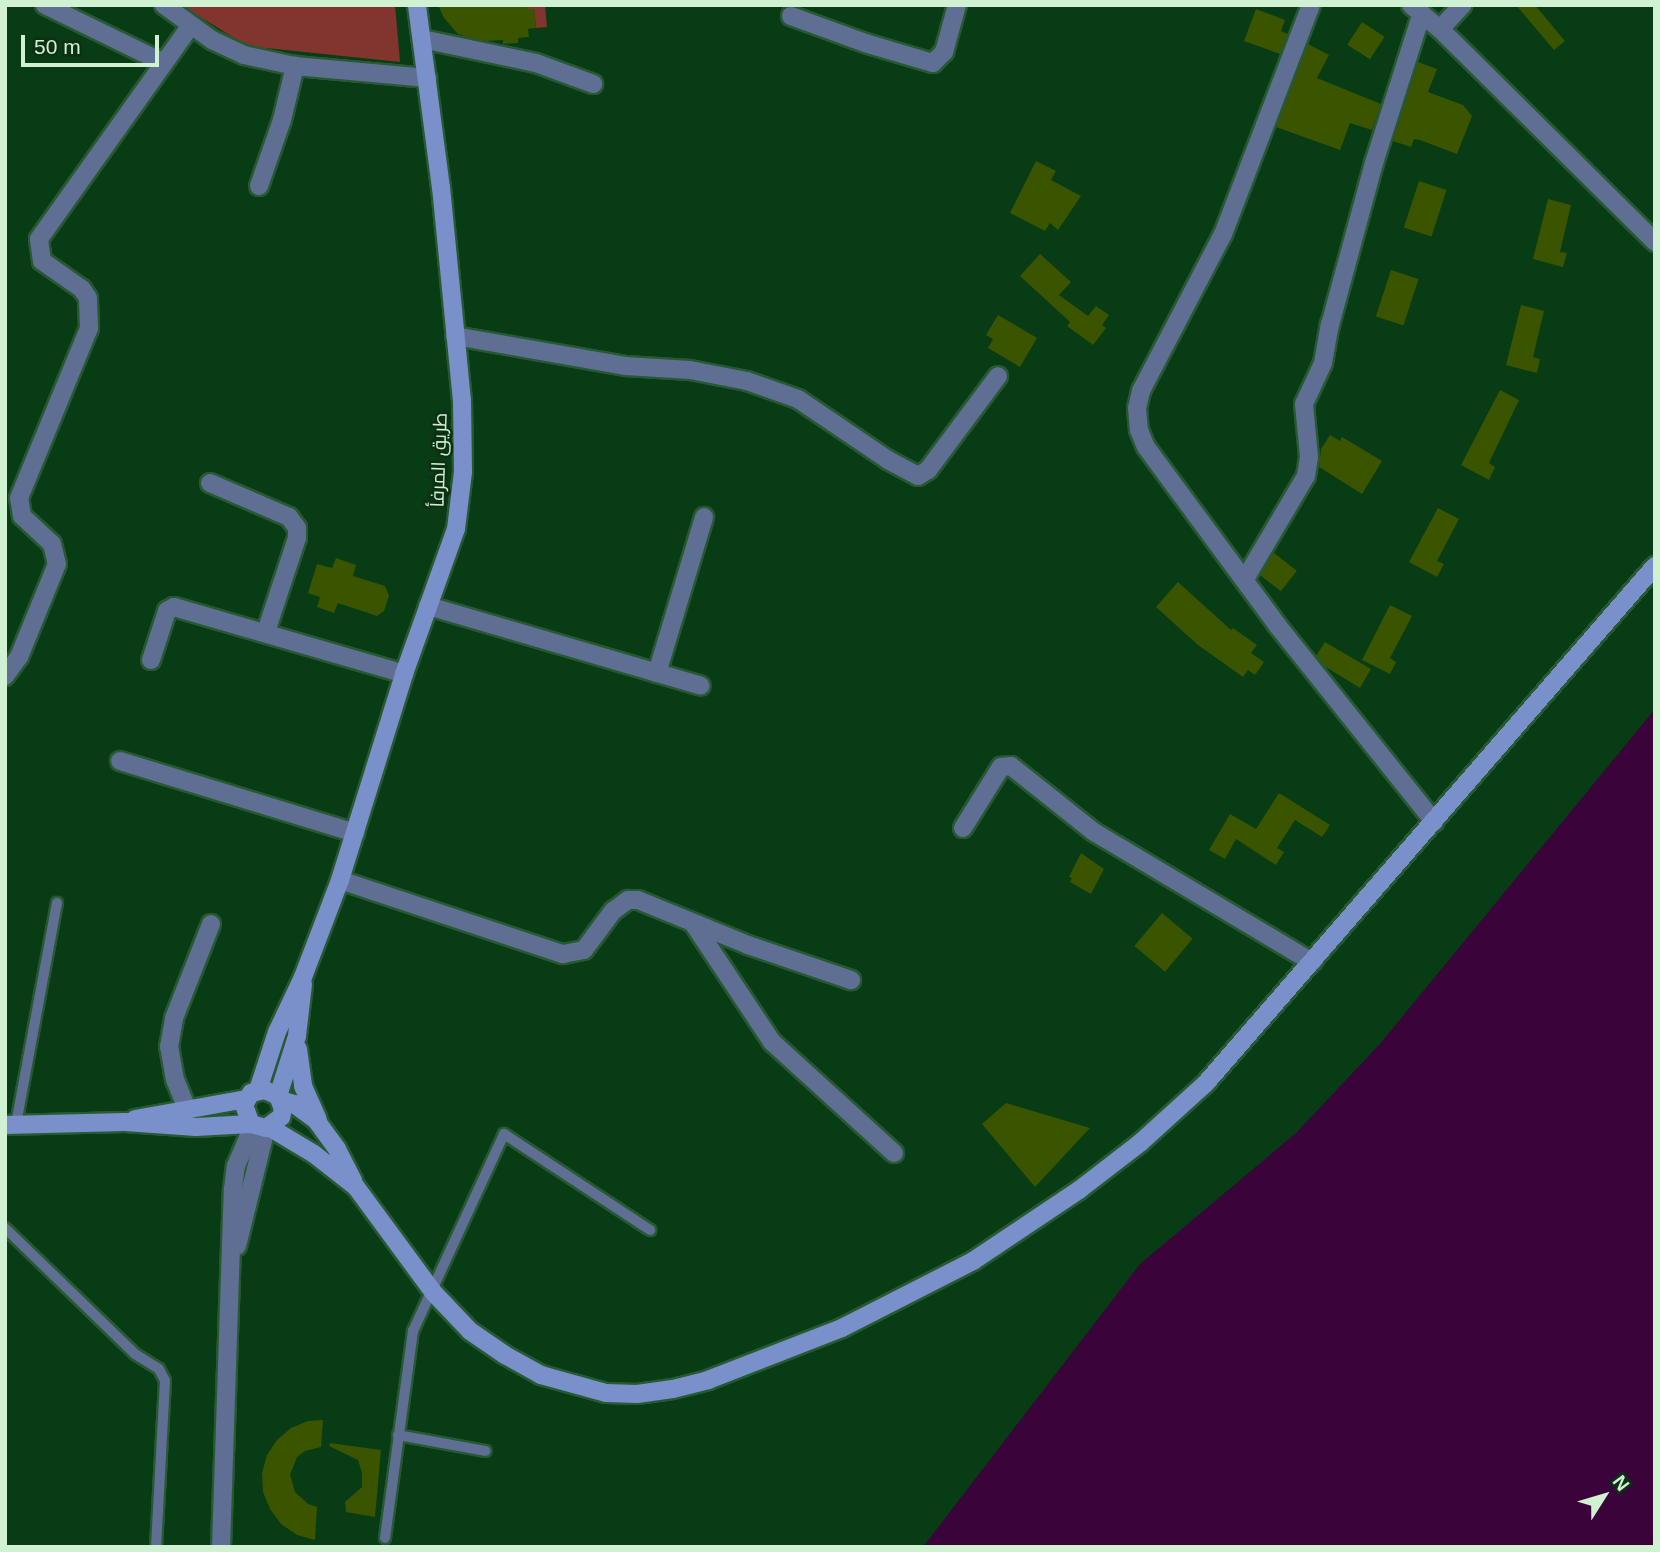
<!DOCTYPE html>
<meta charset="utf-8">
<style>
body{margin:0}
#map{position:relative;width:1660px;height:1552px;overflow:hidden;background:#073c15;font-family:Helvetica,Cairo,sans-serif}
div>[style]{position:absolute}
.green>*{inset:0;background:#82342e}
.water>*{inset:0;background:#3a043b}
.building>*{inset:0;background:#3a5400;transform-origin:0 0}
.roads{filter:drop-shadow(2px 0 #275933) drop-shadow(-2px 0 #275933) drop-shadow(0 2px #275933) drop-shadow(0 -2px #275933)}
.lane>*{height:10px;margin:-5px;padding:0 5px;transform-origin:5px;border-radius:5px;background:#5f6e93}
.street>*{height:18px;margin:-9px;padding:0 9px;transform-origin:9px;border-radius:9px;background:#5f6e93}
.secondary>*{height:18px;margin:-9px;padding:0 9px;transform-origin:9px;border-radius:9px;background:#7990ca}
span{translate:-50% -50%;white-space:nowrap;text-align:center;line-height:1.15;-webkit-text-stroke:5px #0d2f13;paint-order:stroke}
.street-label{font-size:19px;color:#d0f1d2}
.frame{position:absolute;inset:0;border:7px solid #d0f1d2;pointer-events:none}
.north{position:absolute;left:1569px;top:1461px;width:70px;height:70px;-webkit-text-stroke:5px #0d2f13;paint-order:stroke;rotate:53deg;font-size:19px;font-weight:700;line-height:28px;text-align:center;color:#d0f1d2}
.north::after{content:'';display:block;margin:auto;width:24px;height:32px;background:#d0f1d2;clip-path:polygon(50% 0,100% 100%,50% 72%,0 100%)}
.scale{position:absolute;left:21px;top:35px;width:138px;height:32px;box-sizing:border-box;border:4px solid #d0f1d2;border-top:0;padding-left:9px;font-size:21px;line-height:24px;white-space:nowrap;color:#d0f1d2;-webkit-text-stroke:5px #0d2f13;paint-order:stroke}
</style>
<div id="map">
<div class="green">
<i style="clip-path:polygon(181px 5px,395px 5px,400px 62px,247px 46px)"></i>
<i style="clip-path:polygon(527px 5px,545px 5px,547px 27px,536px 28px,534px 9px,528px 9px)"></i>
</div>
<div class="water">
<i style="clip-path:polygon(1655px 709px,1655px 1547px,923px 1547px,1140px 1264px,1296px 1133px,1379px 1045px)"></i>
</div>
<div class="building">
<i style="clip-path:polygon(438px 5px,527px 5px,528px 9px,534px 9px,536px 28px,528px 29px,529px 37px,518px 38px,518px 43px,503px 44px,503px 40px,487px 41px,467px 37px,458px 34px,444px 18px)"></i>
<i style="clip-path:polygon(1516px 5px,1535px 5px,1565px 41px,1554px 50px)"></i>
<i style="clip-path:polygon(1256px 9px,1285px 20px,1281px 31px,1288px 34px,1280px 54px,1244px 41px)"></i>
<i style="left:1362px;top:22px;width:27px;height:27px;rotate:33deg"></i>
<i style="clip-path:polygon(1308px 44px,1329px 55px,1317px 78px,1381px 104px,1372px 130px,1350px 123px,1340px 150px,1276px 127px)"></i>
<i style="clip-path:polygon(1418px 62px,1437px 69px,1428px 92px,1463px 105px,1472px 116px,1457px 154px,1420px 140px,1414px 139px,1411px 147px,1393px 141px)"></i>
<i style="clip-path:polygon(1036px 161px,1056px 171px,1051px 180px,1081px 196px,1058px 230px,1050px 223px,1045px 231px,1010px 213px)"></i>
<i style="left:1419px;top:181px;width:29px;height:49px;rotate:18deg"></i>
<i style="clip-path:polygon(1548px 199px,1571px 205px,1560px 252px,1567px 253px,1563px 267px,1533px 259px)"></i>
<i style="clip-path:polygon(1040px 254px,1071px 282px,1059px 295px,1088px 316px,1096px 306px,1109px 315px,1102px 325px,1106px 328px,1093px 345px,1067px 326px,1070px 322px,1020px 276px)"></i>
<i style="left:1391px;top:270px;width:29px;height:49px;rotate:18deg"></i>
<i style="clip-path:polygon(1521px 305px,1544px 311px,1533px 357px,1540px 359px,1537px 373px,1506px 365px)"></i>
<i style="clip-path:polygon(998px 315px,1037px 338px,1020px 367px,988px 348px,993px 339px,986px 335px)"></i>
<i style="clip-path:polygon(1500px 390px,1519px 400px,1489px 463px,1495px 467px,1489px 480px,1461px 465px)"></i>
<i style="clip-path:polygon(1330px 435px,1340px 441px,1342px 437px,1382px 461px,1362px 494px,1319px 467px,1321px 449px)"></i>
<i style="clip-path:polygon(1438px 508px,1459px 519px,1437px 561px,1444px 564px,1437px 577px,1409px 562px)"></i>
<i style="left:1274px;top:553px;width:29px;height:26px;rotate:38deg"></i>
<i style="clip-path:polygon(336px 558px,356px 565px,353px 576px,385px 586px,389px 596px,384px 611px,377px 616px,338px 603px,334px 613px,317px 607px,320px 597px,308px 593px,317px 564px,332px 568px)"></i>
<i style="clip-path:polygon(1178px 582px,1231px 630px,1233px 628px,1257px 645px,1251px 653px,1264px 662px,1255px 675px,1248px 670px,1243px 677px,1198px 645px,1156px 607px)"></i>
<i style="clip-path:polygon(1390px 605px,1412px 616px,1390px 658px,1396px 662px,1390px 674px,1362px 660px)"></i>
<i style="clip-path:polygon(1325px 642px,1371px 669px,1360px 688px,1324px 666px,1316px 656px)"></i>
<i style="clip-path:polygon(1279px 793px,1330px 825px,1322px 837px,1295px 820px,1277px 848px,1284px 852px,1276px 865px,1236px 839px,1225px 859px,1209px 850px,1230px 814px,1256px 829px)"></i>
<i style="clip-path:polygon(1081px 853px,1104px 869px,1091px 894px,1070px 882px,1072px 878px,1069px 877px)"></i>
<i style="left:1162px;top:913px;width:40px;height:43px;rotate:40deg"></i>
<i style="clip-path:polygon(1006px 1103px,1090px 1128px,1035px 1187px,982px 1124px)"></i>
<i style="clip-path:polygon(323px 1420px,321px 1447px,305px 1451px,297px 1457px,290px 1475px,295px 1492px,308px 1504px,317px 1507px,315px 1540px,297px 1535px,281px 1524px,270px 1509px,263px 1492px,262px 1473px,267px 1455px,277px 1440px,291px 1428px,308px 1421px)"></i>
<i style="clip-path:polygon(330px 1443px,381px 1450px,375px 1517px,346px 1512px,345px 1502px,362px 1487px,362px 1473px,358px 1460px,329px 1446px)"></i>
</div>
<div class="roads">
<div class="lane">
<i style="left:16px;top:1124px;width:225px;rotate:-79.5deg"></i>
<i style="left:5px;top:1228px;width:181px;rotate:44.1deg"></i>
<i style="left:135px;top:1354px;width:28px;rotate:32deg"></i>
<i style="left:159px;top:1369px;width:13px;rotate:63deg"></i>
<i style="left:165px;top:1381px;width:166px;rotate:93.1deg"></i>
<i style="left:398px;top:1435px;width:89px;rotate:10.3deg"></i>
<i style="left:385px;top:1538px;width:209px;rotate:-82.3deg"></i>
<i style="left:413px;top:1331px;width:217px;rotate:-65.2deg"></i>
<i style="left:504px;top:1134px;width:175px;rotate:33.3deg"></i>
</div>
<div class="street">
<i style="left:45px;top:5px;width:132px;rotate:26deg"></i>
<i style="left:164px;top:5px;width:59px;rotate:36.1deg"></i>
<i style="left:212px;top:40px;width:35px;rotate:25deg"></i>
<i style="left:244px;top:55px;width:52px;rotate:12.2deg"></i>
<i style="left:295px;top:66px;width:133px;rotate:5.2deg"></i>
<i style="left:1311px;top:5px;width:245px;rotate:111deg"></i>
<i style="left:1223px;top:234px;width:177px;rotate:117.6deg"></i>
<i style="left:1141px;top:391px;width:17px;rotate:103deg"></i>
<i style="left:1137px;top:408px;width:22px;rotate:85deg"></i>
<i style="left:1139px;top:430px;width:18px;rotate:68deg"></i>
<i style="left:1146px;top:447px;width:221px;rotate:53.6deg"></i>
<i style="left:1277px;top:625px;width:252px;rotate:51.4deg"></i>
<i style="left:1411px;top:5px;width:38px;rotate:40deg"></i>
<i style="left:1440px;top:29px;width:303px;rotate:44.7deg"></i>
<i style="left:791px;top:16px;width:79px;rotate:20deg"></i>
<i style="left:865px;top:43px;width:71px;rotate:16.4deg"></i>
<i style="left:933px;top:63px;width:16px;rotate:-45deg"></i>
<i style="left:944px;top:52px;width:49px;rotate:-74.5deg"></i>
<i style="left:1440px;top:29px;width:33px;rotate:-47deg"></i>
<i style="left:422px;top:39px;width:116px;rotate:11.9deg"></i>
<i style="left:536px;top:63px;width:61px;rotate:20.2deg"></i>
<i style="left:259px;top:186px;width:70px;rotate:-70.8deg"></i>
<i style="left:282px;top:120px;width:56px;rotate:-76.5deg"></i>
<i style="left:455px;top:336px;width:174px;rotate:10deg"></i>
<i style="left:626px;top:366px;width:64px;rotate:3.6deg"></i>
<i style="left:690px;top:370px;width:58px;rotate:10.9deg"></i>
<i style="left:747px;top:381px;width:54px;rotate:19.4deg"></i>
<i style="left:798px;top:399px;width:109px;rotate:34.1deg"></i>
<i style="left:888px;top:460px;width:34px;rotate:28deg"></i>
<i style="left:918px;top:476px;width:12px;rotate:-31deg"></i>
<i style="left:928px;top:470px;width:117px;rotate:-53.3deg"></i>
<i style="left:210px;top:483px;width:86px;rotate:23.3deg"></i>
<i style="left:289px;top:517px;width:14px;rotate:54deg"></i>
<i style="left:297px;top:528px;width:10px;rotate:90deg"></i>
<i style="left:297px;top:538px;width:99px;rotate:108.3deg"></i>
<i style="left:1245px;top:579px;width:120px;rotate:-59.4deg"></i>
<i style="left:1306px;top:476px;width:19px;rotate:-81deg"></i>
<i style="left:1309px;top:457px;width:53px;rotate:-95.4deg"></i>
<i style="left:1304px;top:404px;width:45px;rotate:-65.1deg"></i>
<i style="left:1323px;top:363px;width:39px;rotate:-80deg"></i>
<i style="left:1330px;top:325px;width:168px;rotate:-74.8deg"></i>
<i style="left:1374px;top:163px;width:157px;rotate:-72.3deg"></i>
<i style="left:428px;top:606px;width:284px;rotate:16.3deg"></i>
<i style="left:151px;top:660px;width:52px;rotate:-71.9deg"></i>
<i style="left:167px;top:611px;width:8px;rotate:-30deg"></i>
<i style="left:174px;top:607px;width:240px;rotate:16.2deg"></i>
<i style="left:657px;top:673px;width:163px;rotate:-73.2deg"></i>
<i style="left:5px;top:676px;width:24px;rotate:-54deg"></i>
<i style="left:19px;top:657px;width:100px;rotate:-67.8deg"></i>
<i style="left:57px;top:564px;width:21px;rotate:-104deg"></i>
<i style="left:52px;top:544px;width:41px;rotate:-137deg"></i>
<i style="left:22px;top:516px;width:18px;rotate:-99deg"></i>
<i style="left:19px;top:498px;width:184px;rotate:-67.6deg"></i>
<i style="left:89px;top:328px;width:30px;rotate:-92deg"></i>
<i style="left:88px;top:298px;width:11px;rotate:-124deg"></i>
<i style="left:82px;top:289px;width:49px;rotate:-145deg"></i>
<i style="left:42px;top:261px;width:22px;rotate:-98deg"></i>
<i style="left:39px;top:239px;width:262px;rotate:-54.6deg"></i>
<i style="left:120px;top:761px;width:246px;rotate:17deg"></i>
<i style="left:963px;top:828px;width:72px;rotate:-58.1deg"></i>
<i style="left:1001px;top:767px;width:10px;rotate:-6deg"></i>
<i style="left:1011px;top:766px;width:106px;rotate:38.5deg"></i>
<i style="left:1094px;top:832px;width:254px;rotate:30.8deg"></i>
<i style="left:340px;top:880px;width:235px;rotate:18.4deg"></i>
<i style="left:563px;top:954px;width:21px;rotate:-11deg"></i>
<i style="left:584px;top:950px;width:49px;rotate:-53.4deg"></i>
<i style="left:613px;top:911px;width:19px;rotate:-36deg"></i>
<i style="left:628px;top:900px;width:10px"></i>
<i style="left:638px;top:900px;width:119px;rotate:22.2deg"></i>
<i style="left:748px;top:945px;width:109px;rotate:18.8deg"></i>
<i style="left:693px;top:923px;width:143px;rotate:56.4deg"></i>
<i style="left:772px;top:1042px;width:165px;rotate:42.3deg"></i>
<i style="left:187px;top:1109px;width:31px;rotate:-112deg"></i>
<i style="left:175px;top:1080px;width:34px;rotate:-100deg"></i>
<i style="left:169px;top:1047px;width:29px;rotate:-80deg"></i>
<i style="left:174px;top:1018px;width:101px;rotate:-68.5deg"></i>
<i style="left:237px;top:1246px;width:122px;rotate:-76.2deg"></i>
<i style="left:221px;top:1547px;width:358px;rotate:-88.1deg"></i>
<i style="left:233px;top:1189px;width:23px;rotate:-83deg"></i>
<i style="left:236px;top:1166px;width:43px;rotate:-67deg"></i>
</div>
<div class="secondary">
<i style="left:298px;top:1049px;width:37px;rotate:82deg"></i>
<i style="left:303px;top:1086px;width:36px;rotate:66deg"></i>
<i style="left:258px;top:1090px;width:61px;rotate:-71.9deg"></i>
<i style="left:277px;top:1032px;width:61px;rotate:-64.7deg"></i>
<i style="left:303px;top:977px;width:104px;rotate:-69.1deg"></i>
<i style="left:340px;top:880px;width:216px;rotate:-72.7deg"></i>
<i style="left:404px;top:674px;width:154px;rotate:-70.3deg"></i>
<i style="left:456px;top:529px;width:57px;rotate:-83deg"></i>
<i style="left:463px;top:472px;width:71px;rotate:-90.8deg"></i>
<i style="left:462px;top:401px;width:214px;rotate:-95.6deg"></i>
<i style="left:441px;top:188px;width:185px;rotate:-97.5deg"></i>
<i style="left:278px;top:1096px;width:63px;rotate:-72.4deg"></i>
<i style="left:297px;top:1036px;width:52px;rotate:-83.4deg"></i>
<i style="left:281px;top:1100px;width:14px;rotate:17deg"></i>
<i style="left:294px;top:1104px;width:27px;rotate:36deg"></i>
<i style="left:316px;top:1120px;width:36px;rotate:54deg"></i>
<i style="left:337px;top:1149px;width:36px;rotate:63deg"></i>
<i style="left:135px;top:1119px;width:113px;rotate:-10.2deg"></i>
<i style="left:5px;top:1125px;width:120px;rotate:-1.4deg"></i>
<i style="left:125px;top:1122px;width:71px;rotate:4deg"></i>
<i style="left:196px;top:1127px;width:55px;rotate:-3.1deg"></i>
<i style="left:251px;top:1124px;width:16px;rotate:15deg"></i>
<i style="left:266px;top:1128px;width:19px;rotate:-36deg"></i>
<i style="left:281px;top:1117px;width:8px;rotate:-76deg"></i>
<i style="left:283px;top:1109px;width:14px;rotate:-111deg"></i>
<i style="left:278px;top:1096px;width:14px;rotate:-155deg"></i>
<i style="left:265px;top:1090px;width:14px;rotate:168deg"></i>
<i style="left:251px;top:1093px;width:14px;rotate:120deg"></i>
<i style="left:244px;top:1105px;width:20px;rotate:70deg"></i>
<i style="left:269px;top:1127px;width:52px;rotate:31deg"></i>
<i style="left:314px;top:1154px;width:53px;rotate:38.2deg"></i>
<i style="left:356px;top:1187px;width:130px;rotate:53.7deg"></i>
<i style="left:433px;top:1292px;width:54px;rotate:46.5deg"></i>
<i style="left:470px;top:1331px;width:42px;rotate:34.4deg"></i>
<i style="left:505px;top:1355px;width:41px;rotate:29.1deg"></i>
<i style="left:541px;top:1375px;width:67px;rotate:15.5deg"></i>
<i style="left:606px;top:1393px;width:31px;rotate:2deg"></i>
<i style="left:637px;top:1394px;width:36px;rotate:-8deg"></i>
<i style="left:673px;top:1389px;width:36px;rotate:-14deg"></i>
<i style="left:708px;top:1380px;width:144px;rotate:-21.2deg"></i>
<i style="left:842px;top:1328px;width:147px;rotate:-27.1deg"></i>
<i style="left:973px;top:1261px;width:128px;rotate:-33.8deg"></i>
<i style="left:1079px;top:1190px;width:78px;rotate:-37.7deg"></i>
<i style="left:1141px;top:1142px;width:88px;rotate:-42.2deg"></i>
<i style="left:1206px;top:1083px;width:685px;rotate:-49.03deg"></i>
</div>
</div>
<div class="street-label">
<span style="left:439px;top:460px;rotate:-88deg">طريق المرفأ</span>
</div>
<div class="frame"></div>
<div class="north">N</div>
<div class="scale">50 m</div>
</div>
